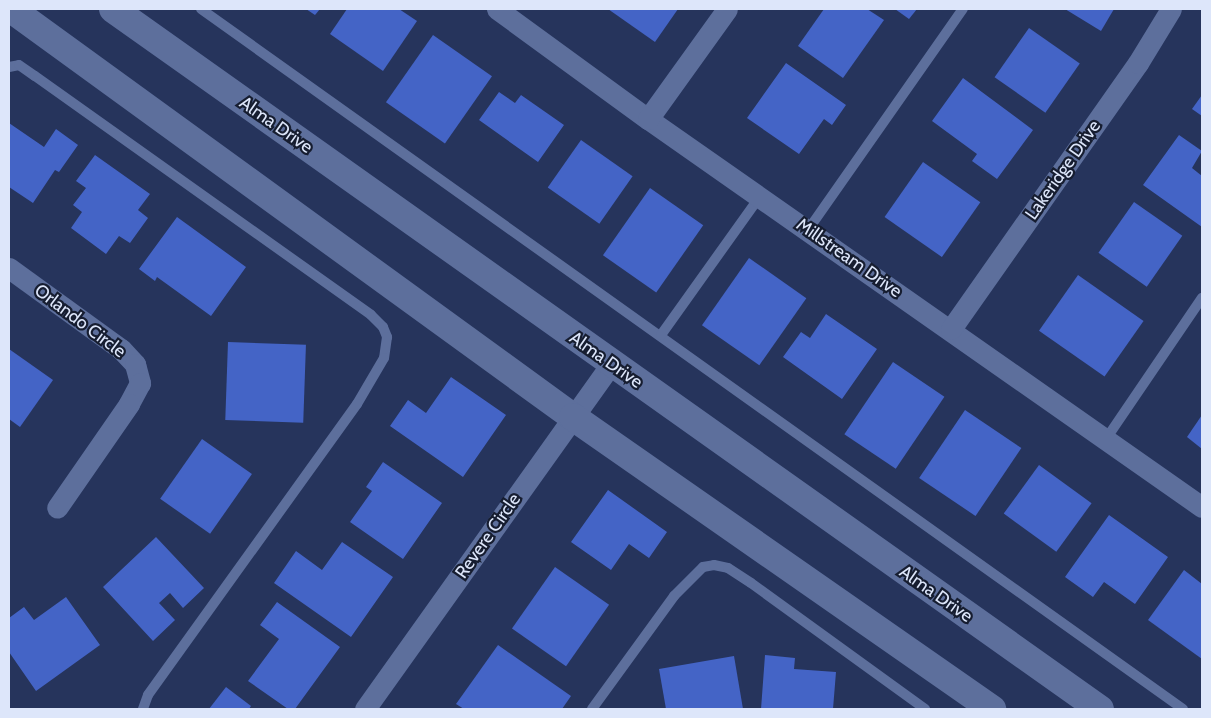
<!DOCTYPE html>
<style>
body{margin:0}
#map{position:relative;width:1211px;height:718px;overflow:hidden;background:#26345c;font-family:Cabin,sans-serif}
div>[style]{position:absolute}
.building>*{inset:0;background:#4464c6;transform-origin:0 0}
.lane>*{height:10px;margin:-5px;padding:0 5px;transform-origin:5px;border-radius:5px;background:#5d6f9c}
.street>*{height:21px;margin:-10.5px;padding:0 10.5px;transform-origin:10.5px;border-radius:10.5px;background:#5d6f9c}
.secondary>*{height:28px;margin:-14px;padding:0 14px;transform-origin:14px;border-radius:14px;background:#5d6f9c}
span{translate:-50% -50%;white-space:nowrap;text-align:center;line-height:1.15;-webkit-text-stroke:4.5px #161d30;paint-order:stroke}
.street-label{font-size:18px;color:#dde6fa}
.frame{position:absolute;inset:0;border:10px solid #dde6fa;pointer-events:none}
</style>
<div id="map">
<div class="building">
<i style="clip-path:polygon(306px 9px,320px 9px,315px 15px)"></i>
<i style="clip-path:polygon(347px 9px,399px 9px,417px 21px,383px 71px,330px 34px)"></i>
<i style="clip-path:polygon(608px 9px,678px 9px,655px 42px)"></i>
<i style="clip-path:polygon(824px 9px,867px 9px,884px 20px,843px 78px,798px 46px)"></i>
<i style="clip-path:polygon(895px 9px,917px 9px,909px 19px)"></i>
<i style="clip-path:polygon(1065px 9px,1114px 9px,1101px 31px)"></i>
<i style="left:1029px;top:28px;width:62px;height:60px;rotate:35deg"></i>
<i style="left:433px;top:35px;width:72px;height:82px;rotate:35deg"></i>
<i style="clip-path:polygon(786px 63px,846px 105px,832px 125px,824px 119px,799px 154px,747px 118px)"></i>
<i style="clip-path:polygon(963px 78px,1033px 130px,997px 179px,972px 161px,977px 154px,932px 121px)"></i>
<i style="clip-path:polygon(499px 92px,515px 103px,521px 95px,564px 125px,538px 162px,479px 120px)"></i>
<i style="clip-path:polygon(1202px 95px,1202px 116px,1192px 109px)"></i>
<i style="clip-path:polygon(9px 123px,44px 147px,56px 129px,78px 145px,59px 172px,55px 170px,33px 203px,9px 187px)"></i>
<i style="clip-path:polygon(1179px 135px,1202px 151px,1192px 168px,1202px 176px,1202px 227px,1143px 185px)"></i>
<i style="left:581px;top:140px;width:63px;height:58px;rotate:35deg"></i>
<i style="clip-path:polygon(95px 155px,150px 194px,138px 210px,148px 218px,130px 243px,119px 236px,106px 254px,71px 228px,82px 212px,73px 205px,86px 188px,76px 181px)"></i>
<i style="left:923px;top:162px;width:70px;height:67px;rotate:35deg"></i>
<i style="left:650px;top:188px;width:65px;height:82px;rotate:35deg"></i>
<i style="left:1134px;top:202px;width:59px;height:62px;rotate:35deg"></i>
<i style="clip-path:polygon(177px 217px,246px 267px,211px 316px,157px 277px,155px 281px,139px 269px)"></i>
<i style="left:749px;top:258px;width:70px;height:82px;rotate:35deg"></i>
<i style="left:1078px;top:275px;width:80px;height:68px;rotate:35deg"></i>
<i style="clip-path:polygon(826px 314px,877px 349px,842px 399px,783px 357px,801px 332px,810px 338px)"></i>
<i style="left:228px;top:342px;width:78px;height:78px;rotate:2deg"></i>
<i style="clip-path:polygon(9px 349px,53px 380px,20px 427px,9px 419px)"></i>
<i style="left:893px;top:362px;width:62px;height:87px;rotate:34deg"></i>
<i style="clip-path:polygon(451px 377px,506px 415px,463px 477px,390px 426px,408px 400px,426px 413px)"></i>
<i style="left:965px;top:410px;width:68px;height:82px;rotate:34deg"></i>
<i style="clip-path:polygon(1202px 415px,1202px 449px,1187px 437px)"></i>
<i style="left:202px;top:439px;width:61px;height:73px;rotate:35deg"></i>
<i style="clip-path:polygon(383px 462px,442px 503px,403px 559px,350px 522px,372px 491px,366px 487px)"></i>
<i style="left:1039px;top:465px;width:65px;height:60px;rotate:36deg"></i>
<i style="clip-path:polygon(608px 490px,667px 532px,649px 558px,629px 544px,611px 570px,571px 542px)"></i>
<i style="clip-path:polygon(1109px 515px,1168px 557px,1135px 604px,1104px 582px,1093px 597px,1065px 577px)"></i>
<i style="clip-path:polygon(156px 537px,204px 588px,183px 608px,170px 593px,159px 603px,175px 620px,153px 641px,103px 587px)"></i>
<i style="clip-path:polygon(342px 542px,393px 577px,351px 637px,274px 583px,296px 551px,322px 570px)"></i>
<i style="left:555px;top:567px;width:66px;height:75px;rotate:35deg"></i>
<i style="clip-path:polygon(1184px 570px,1202px 584px,1202px 659px,1148px 620px)"></i>
<i style="clip-path:polygon(66px 597px,100px 645px,36px 691px,9px 652px,9px 618px,24px 607px,34px 620px)"></i>
<i style="clip-path:polygon(277px 602px,340px 647px,295px 709px,288px 709px,248px 681px,279px 639px,260px 625px)"></i>
<i style="clip-path:polygon(498px 645px,571px 696px,562px 709px,464px 709px,456px 704px)"></i>
<i style="clip-path:polygon(765px 655px,795px 658px,794px 669px,836px 672px,833px 709px,761px 709px)"></i>
<i style="clip-path:polygon(734px 656px,743px 709px,666px 709px,659px 669px)"></i>
<i style="clip-path:polygon(226px 687px,251px 706px,249px 709px,209px 709px)"></i>
</div>
<div class="lane">
<i style="left:201px;top:9px;width:1206px;rotate:35.48deg"></i>
<i style="left:9px;top:67px;width:10px;rotate:-11deg"></i>
<i style="left:19px;top:65px;width:19px;rotate:35deg"></i>
<i style="left:35px;top:76px;width:412px;rotate:35.4deg"></i>
<i style="left:371px;top:315px;width:17px;rotate:45deg"></i>
<i style="left:383px;top:327px;width:11px;rotate:68deg"></i>
<i style="left:387px;top:337px;width:21px;rotate:98deg"></i>
<i style="left:384px;top:358px;width:53px;rotate:120.4deg"></i>
<i style="left:357px;top:404px;width:358px;rotate:125.7deg"></i>
<i style="left:148px;top:695px;width:15px;rotate:110deg"></i>
<i style="left:808px;top:230px;width:270px;rotate:-55deg"></i>
<i style="left:661px;top:335px;width:171px;rotate:-54.5deg"></i>
<i style="left:1106px;top:439px;width:171px;rotate:-55.8deg"></i>
<i style="left:592px;top:709px;width:140px;rotate:-54deg"></i>
<i style="left:674px;top:596px;width:41px;rotate:-45deg"></i>
<i style="left:703px;top:567px;width:11px;rotate:-10deg"></i>
<i style="left:714px;top:565px;width:14px;rotate:12deg"></i>
<i style="left:728px;top:568px;width:27px;rotate:33deg"></i>
<i style="left:751px;top:583px;width:215px;rotate:35.9deg"></i>
</div>
<div class="street">
<i style="left:497px;top:9px;width:187px;rotate:36.1deg"></i>
<i style="left:648px;top:119px;width:676px;rotate:35.01deg"></i>
<i style="left:648px;top:119px;width:135px;rotate:-54.3deg"></i>
<i style="left:9px;top:268px;width:138px;rotate:35.9deg"></i>
<i style="left:121px;top:349px;width:21px;rotate:47deg"></i>
<i style="left:135px;top:364px;width:20px;rotate:75deg"></i>
<i style="left:140px;top:383px;width:24px;rotate:118deg"></i>
<i style="left:129px;top:404px;width:126px;rotate:124.7deg"></i>
<i style="left:951px;top:329px;width:325px;rotate:-54.9deg"></i>
<i style="left:1138px;top:63px;width:63px;rotate:-58.6deg"></i>
<i style="left:365px;top:709px;width:424px;rotate:-54.5deg"></i>
</div>
<div class="secondary">
<i style="left:11px;top:9px;width:694px;rotate:35.98deg"></i>
<i style="left:573px;top:417px;width:511px;rotate:34.87deg"></i>
<i style="left:113px;top:9px;width:1210px;rotate:35.35deg"></i>
</div>
<div class="street-label">
<span style="left:276px;top:125px;rotate:35deg">Alma Drive</span>
<span style="left:1063px;top:170px;rotate:-55deg">Lakeridge Drive</span>
<span style="left:849px;top:258px;rotate:35deg">Millstream Drive</span>
<span style="left:80px;top:321px;rotate:37deg">Orlando Circle</span>
<span style="left:606px;top:360px;rotate:35deg">Alma Drive</span>
<span style="left:488px;top:536px;rotate:-55deg">Revere Circle</span>
<span style="left:936px;top:594px;rotate:35deg">Alma Drive</span>
</div>
<div class="frame"></div>
</div>
